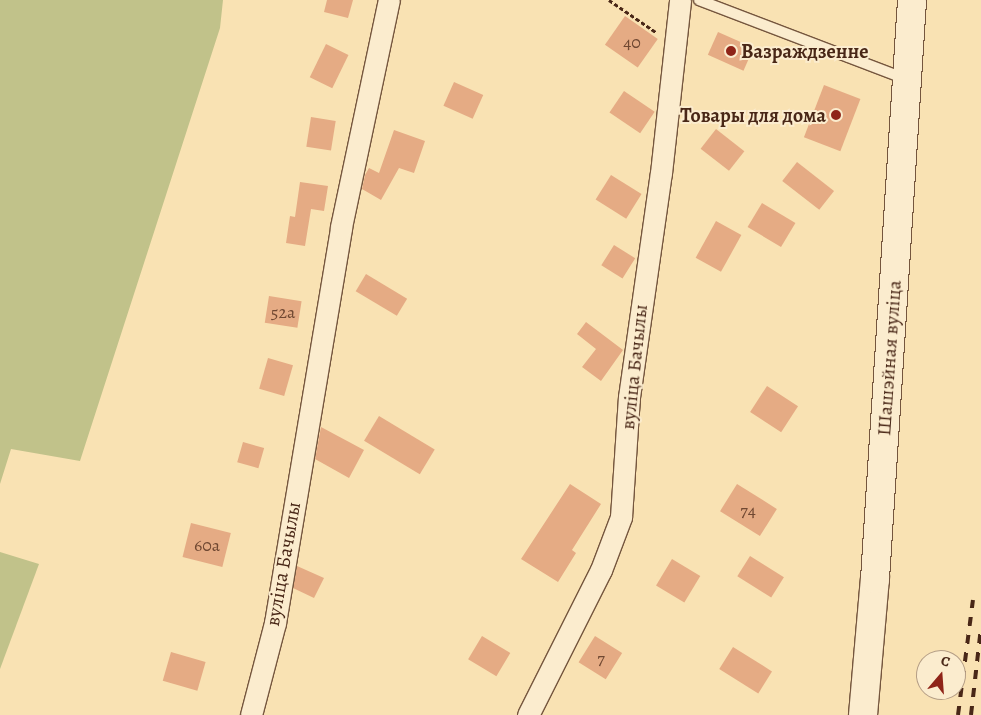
<!DOCTYPE html>
<meta charset="utf-8">
<style>
body{margin:0}
#map{position:relative;width:981px;height:715px;overflow:hidden;background:#f9e2b3;font-family:Alegreya,serif}
div>[style]{position:absolute}
.green>*{inset:0;background:#c1c28a}
.building>*{inset:0;background:#e5ab84;transform-origin:0 0}
.path>*{height:3px;margin-top:-1.5px;transform-origin:0;background:repeating-linear-gradient(90deg,#492717 0 4px,transparent 0 6.5px)}
.roads{filter:drop-shadow(1px 0 #75563e) drop-shadow(-1px 0 #75563e) drop-shadow(0 1px #75563e) drop-shadow(0 -1px #75563e)}
.lane>*{height:10px;margin:-5px;padding:0 5px;transform-origin:5px;border-radius:5px;background:#fbecce}
.street>*{height:21px;margin:-10.5px;padding:0 10.5px;transform-origin:10.5px;border-radius:10.5px;background:#fbecce}
.secondary>*{height:28px;margin:-14px;padding:0 14px;transform-origin:14px;border-radius:14px;background:#fbecce}
.rail>*{height:4px;margin-top:-2px;transform-origin:0;background:repeating-linear-gradient(90deg,#492717 0 9px,transparent 0 18px)}
.dots>*{width:14px;height:14px;translate:-50% -50%;box-sizing:border-box;border:2px solid #fbecce;border-radius:50%}
span{translate:-50% -50%;white-space:nowrap;text-align:center;line-height:1.15;-webkit-text-stroke:4px #fbecce;paint-order:stroke}
.number-label{font-size:18px;color:#704832}
.number-label span{-webkit-text-stroke-width:0}
.poi-label{font-size:20px;color:#492717;font-weight:700}
.left{translate:0 -50%;text-align:left}
.right{translate:-100% -50%;text-align:right}
.street-label{font-size:20px;color:#492717}
.north{position:absolute;left:916px;top:650px;width:50px;height:50px;box-sizing:border-box;background:#fbecce;border:1px solid #b49d85;border-radius:50%;rotate:18deg;font-size:14px;font-weight:700;line-height:20px;text-align:center;color:#492717}
.north::after{content:'';display:block;margin:auto;width:18px;height:22px;background:#8f2418;clip-path:polygon(50% 0,100% 100%,50% 72%,0 100%)}
</style>
<div id="map">
<div class="green">
<i style="clip-path:polygon(0 0,223px 0,220px 28px,80px 461px,11px 449px,0 484px)"></i>
<i style="clip-path:polygon(0 552px,39px 564px,0 669px)"></i>
</div>
<div class="building">
<i style="clip-path:polygon(327px 0,353px 0,348px 18px,324px 12px)"></i>
<i style="left:625px;top:16px;width:40px;height:35px;rotate:35deg"></i>
<i style="left:718px;top:32px;width:39px;height:25px;rotate:24deg"></i>
<i style="left:326px;top:44px;width:25px;height:37px;rotate:26deg"></i>
<i style="left:454px;top:82px;width:32px;height:26px;rotate:24deg"></i>
<i style="left:824px;top:85px;width:39px;height:56px;rotate:21deg"></i>
<i style="left:624px;top:91px;width:37px;height:26px;rotate:34deg"></i>
<i style="left:311px;top:117px;width:25px;height:30px;rotate:9deg"></i>
<i style="left:716px;top:129px;width:36px;height:25px;rotate:38deg"></i>
<i style="clip-path:polygon(394px 130px,425px 141px,414px 173px,399px 168px,381px 200px,362px 189px,365px 175px,369px 168px,379px 173px)"></i>
<i style="left:797px;top:162px;width:47px;height:24px;rotate:38deg"></i>
<i style="left:611px;top:175px;width:36px;height:29px;rotate:32deg"></i>
<i style="clip-path:polygon(300px 182px,328px 186px,324px 211px,311px 209px,305px 246px,286px 243px,290px 216px,295px 217px)"></i>
<i style="left:762px;top:203px;width:39px;height:28px;rotate:31deg"></i>
<i style="left:716px;top:221px;width:29px;height:42px;rotate:29deg"></i>
<i style="left:614px;top:245px;width:25px;height:24px;rotate:32deg"></i>
<i style="left:366px;top:274px;width:48px;height:20px;rotate:31deg"></i>
<i style="left:269px;top:296px;width:33px;height:27px;rotate:9deg"></i>
<i style="clip-path:polygon(586px 322px,623px 350px,601px 381px,582px 367px,596px 349px,577px 334px)"></i>
<i style="left:268px;top:358px;width:26px;height:32px;rotate:16deg"></i>
<i style="left:767px;top:386px;width:37px;height:31px;rotate:33deg"></i>
<i style="left:379px;top:416px;width:65px;height:29px;rotate:31deg"></i>
<i style="clip-path:polygon(321px 427px,364px 450px,349px 478px,315px 459px)"></i>
<i style="left:243px;top:442px;width:22px;height:21px;rotate:16deg"></i>
<i style="clip-path:polygon(570px 484px,601px 504px,572px 550px,576px 553px,558px 582px,521px 559px)"></i>
<i style="left:737px;top:484px;width:47px;height:32px;rotate:32deg"></i>
<i style="left:191px;top:523px;width:41px;height:35px;rotate:14deg"></i>
<i style="left:750px;top:556px;width:40px;height:24px;rotate:32deg"></i>
<i style="left:672px;top:559px;width:33px;height:31px;rotate:31deg"></i>
<i style="clip-path:polygon(297px 566px,324px 578px,314px 598px,293px 588px)"></i>
<i style="left:482px;top:636px;width:33px;height:27px;rotate:31deg"></i>
<i style="left:595px;top:636px;width:32px;height:31px;rotate:32deg"></i>
<i style="left:733px;top:647px;width:46px;height:26px;rotate:32deg"></i>
<i style="left:171px;top:652px;width:36px;height:30px;rotate:16deg"></i>
</div>
<div class="path">
<i style="left:609px;top:0;width:58px;rotate:34.5deg"></i>
</div>
<div class="roads">
<div class="lane">
<i style="left:699px;top:0;width:222px;rotate:20.9deg"></i>
</div>
<div class="street">
<i style="left:251px;top:715px;width:95px;rotate:-75.4deg"></i>
<i style="left:275px;top:623px;width:401px;rotate:-80.5deg"></i>
<i style="left:341px;top:227px;width:232px;rotate:-78.1deg"></i>
<i style="left:528px;top:715px;width:162px;rotate:-63.3deg"></i>
<i style="left:601px;top:570px;width:57px;rotate:-69.3deg"></i>
<i style="left:621px;top:517px;width:120px;rotate:-86.2deg"></i>
<i style="left:629px;top:397px;width:226px;rotate:-81.9deg"></i>
<i style="left:661px;top:173px;width:174px;rotate:-83.7deg"></i>
</div>
<div class="secondary">
<i style="left:863px;top:715px;width:137px;rotate:-85deg"></i>
<i style="left:875px;top:579px;width:580px;rotate:-86.34deg"></i>
</div>
</div>
<div class="rail">
<i style="left:958px;top:715px;width:116px;rotate:-82.6deg"></i>
<i style="left:971px;top:715px;width:89px;rotate:-83.5deg"></i>
</div>
<div class="dots">
<i style="left:731px;top:51px;background:#8f2418"></i>
<i style="left:836px;top:115px;background:#8f2418"></i>
</div>
<div class="number-label">
<span style="left:632px;top:42px">40</span>
<span style="left:283px;top:312px">52а</span>
<span style="left:748px;top:510px">74</span>
<span style="left:207px;top:545px">60а</span>
<span style="left:601px;top:658px">7</span>
</div>
<div class="poi-label">
<span class="left" style="left:741px;top:51px">Вазраждзенне</span>
<span class="right" style="left:826px;top:115px">Товары для дома</span>
</div>
<div class="street-label">
<span style="left:889px;top:358px;rotate:-86deg">Шашэйная вуліца</span>
<span style="left:634px;top:367px;rotate:-84deg">вуліца Бачылы</span>
<span style="left:283px;top:564px;rotate:-80deg">вуліца Бачылы</span>
</div>
<div class="north">С</div>
</div>
